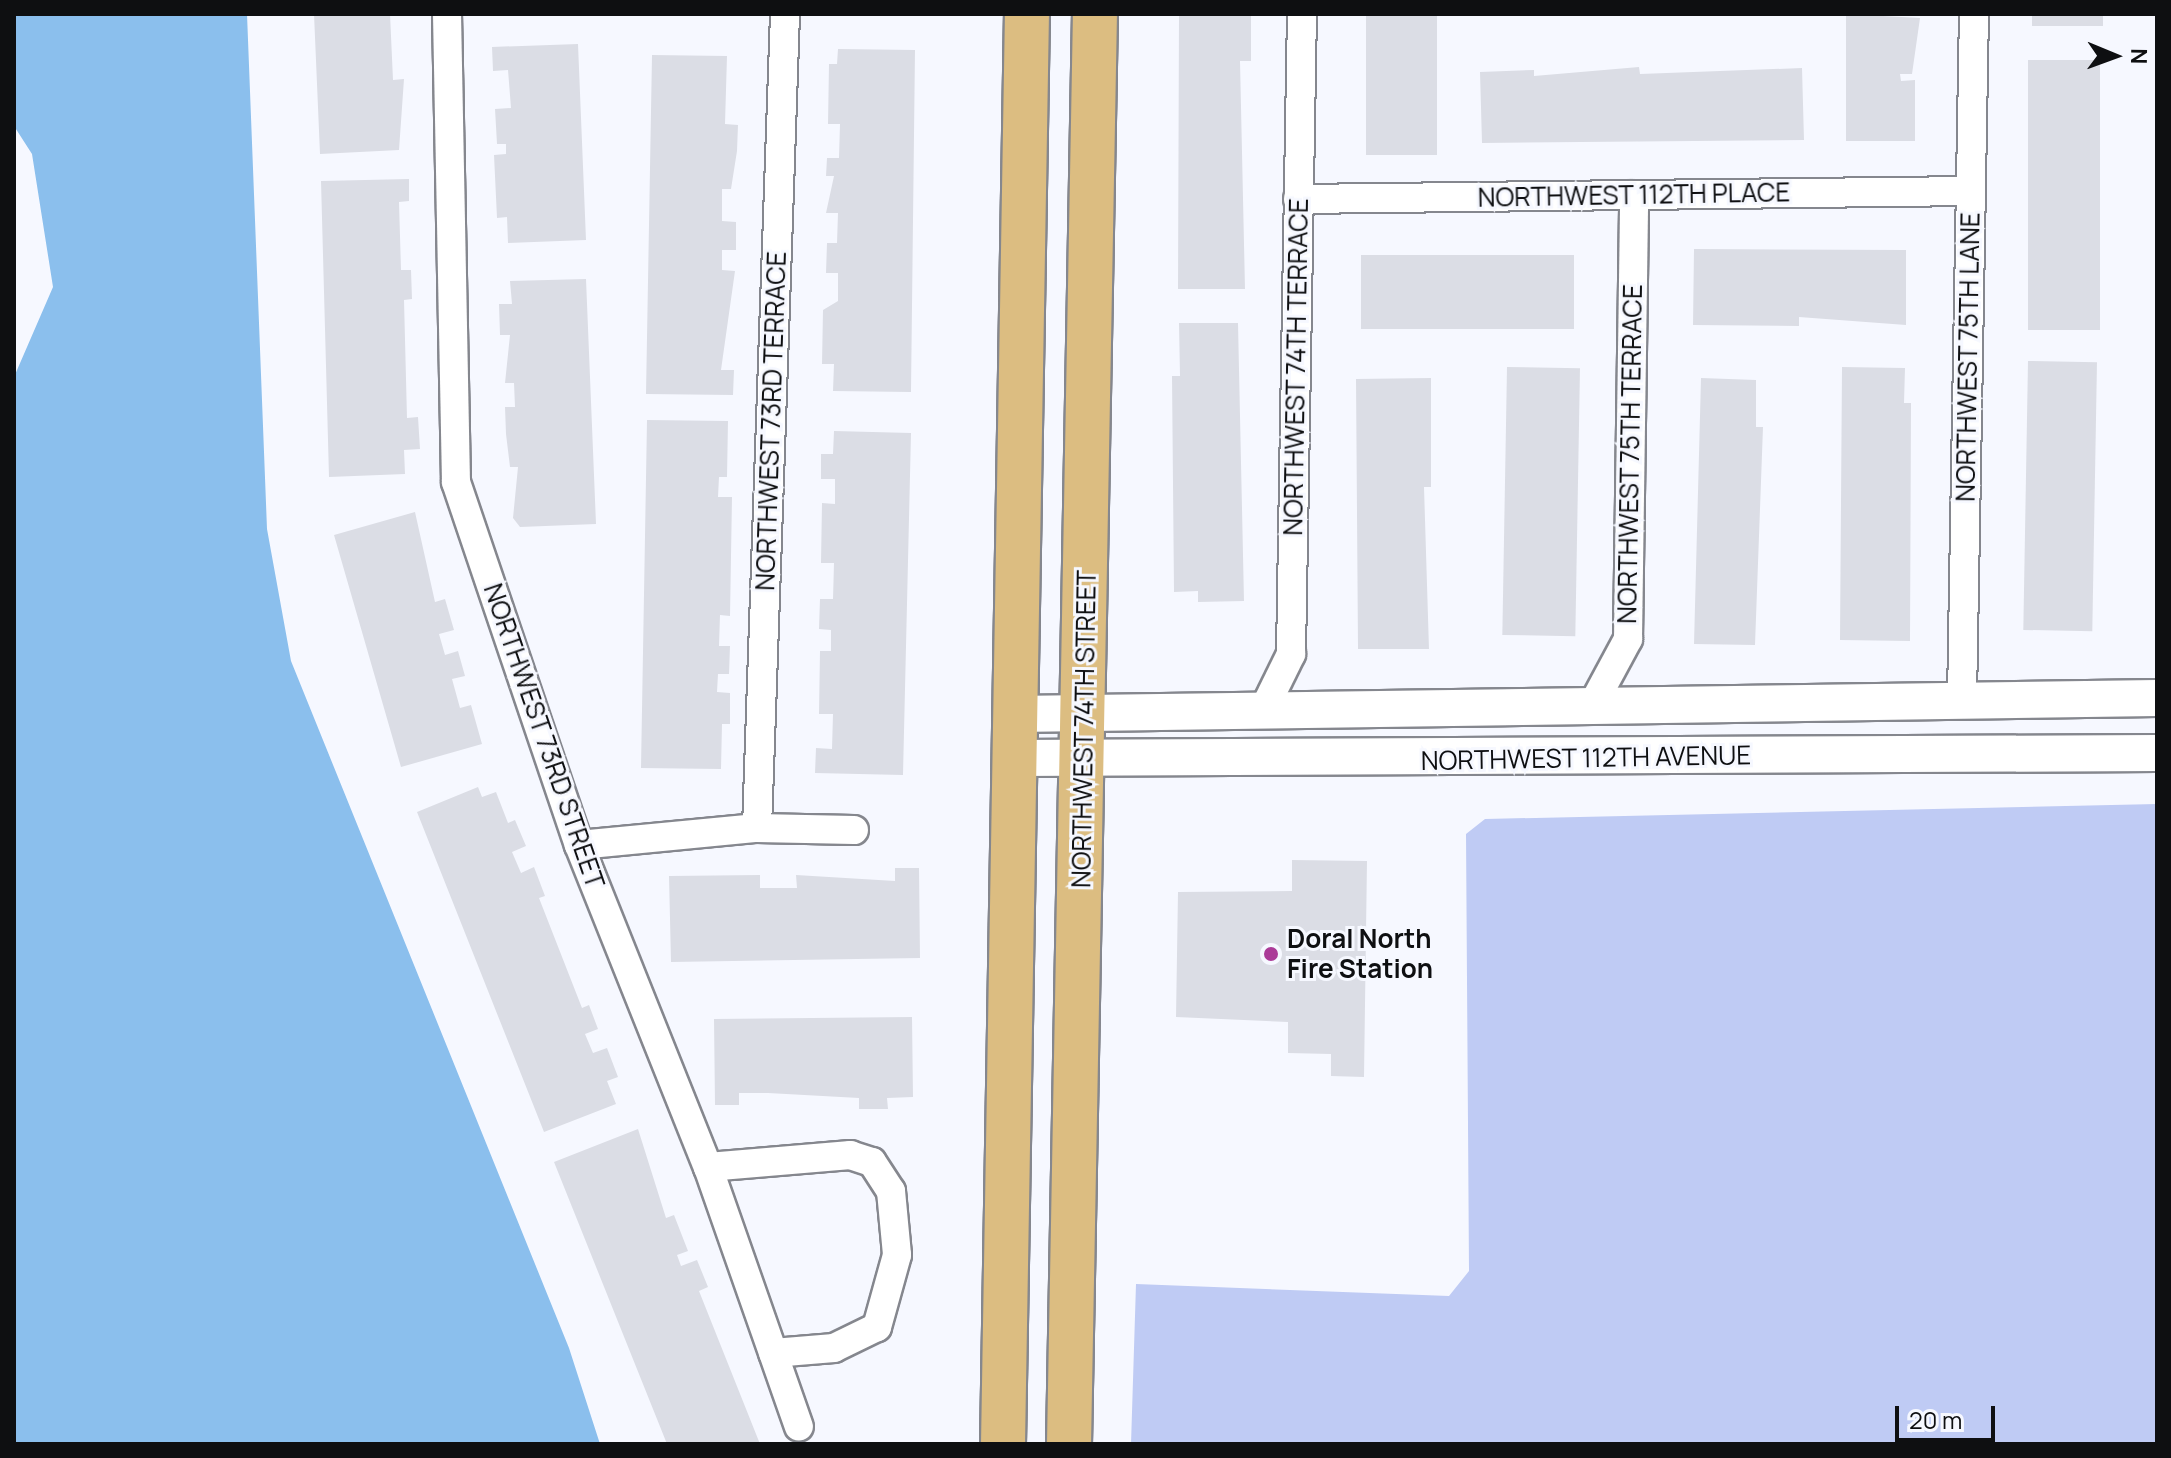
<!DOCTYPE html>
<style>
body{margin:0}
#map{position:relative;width:2171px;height:1458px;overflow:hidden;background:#f6f8ff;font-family:Manrope,sans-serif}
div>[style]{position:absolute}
.green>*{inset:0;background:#bfcbf4}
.water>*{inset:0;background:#8bbfed}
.building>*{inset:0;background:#dbdde5;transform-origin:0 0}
.roads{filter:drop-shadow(2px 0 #85878e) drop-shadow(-2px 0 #85878e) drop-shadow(0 2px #85878e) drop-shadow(0 -2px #85878e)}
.minor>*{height:28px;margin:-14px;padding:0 14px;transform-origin:14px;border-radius:14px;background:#fff}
.tertiary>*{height:36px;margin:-18px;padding:0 18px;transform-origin:18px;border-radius:18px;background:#fff}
.primary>*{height:44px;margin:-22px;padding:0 22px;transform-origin:22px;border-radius:22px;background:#dcbd81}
.dots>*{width:22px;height:22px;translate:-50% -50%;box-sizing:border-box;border:4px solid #f6f8ff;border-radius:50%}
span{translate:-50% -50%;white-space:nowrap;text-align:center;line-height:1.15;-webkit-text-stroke:6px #f6f8ff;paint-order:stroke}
.street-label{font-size:26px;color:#0e0f11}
.poi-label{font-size:26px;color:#0e0f11;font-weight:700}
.left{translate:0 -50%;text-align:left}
.frame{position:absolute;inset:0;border:16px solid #0e0f11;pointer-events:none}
.north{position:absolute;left:2075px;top:16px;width:80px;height:80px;-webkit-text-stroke:6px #f6f8ff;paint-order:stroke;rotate:91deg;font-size:22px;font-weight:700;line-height:32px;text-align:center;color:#0e0f11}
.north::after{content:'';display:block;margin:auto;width:28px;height:36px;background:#0e0f11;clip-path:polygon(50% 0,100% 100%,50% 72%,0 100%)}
.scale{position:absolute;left:1895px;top:1406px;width:100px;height:36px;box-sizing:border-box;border:4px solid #0e0f11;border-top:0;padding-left:10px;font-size:24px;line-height:28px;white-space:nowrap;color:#0e0f11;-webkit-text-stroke:6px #f6f8ff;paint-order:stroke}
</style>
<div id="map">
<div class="green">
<i style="clip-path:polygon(2157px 804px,2157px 1444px,1131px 1444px,1136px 1284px,1449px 1296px,1469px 1271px,1466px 834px,1485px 819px)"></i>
</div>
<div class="water">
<i style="clip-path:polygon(14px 14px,247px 14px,267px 529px,291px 661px,569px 1348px,600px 1444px,14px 1444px,14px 377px,53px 287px,32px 154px,14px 126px)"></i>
</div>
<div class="building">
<i style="clip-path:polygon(314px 14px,390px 14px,393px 80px,404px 79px,399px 150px,320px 154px)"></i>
<i style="clip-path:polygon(1179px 14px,1251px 14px,1251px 61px,1240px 61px,1245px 289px,1178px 289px)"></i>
<i style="left:1366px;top:14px;width:71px;height:141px"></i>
<i style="clip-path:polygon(1846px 14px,1920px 18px,1912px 74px,1900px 74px,1901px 81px,1915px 80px,1915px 141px,1846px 141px)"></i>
<i style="left:2032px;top:14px;width:71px;height:12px"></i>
<i style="clip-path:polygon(578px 44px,586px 240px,508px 243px,507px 217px,497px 218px,494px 155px,506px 154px,506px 144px,497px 144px,495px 109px,511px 108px,508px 70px,493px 71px,492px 47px)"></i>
<i style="clip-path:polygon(838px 49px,915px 50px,911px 392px,833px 391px,834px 364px,822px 364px,823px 310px,838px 301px,838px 273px,826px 273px,827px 243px,837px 243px,838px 213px,826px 213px,834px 176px,826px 176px,827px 158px,839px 158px,840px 124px,828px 124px,829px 64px,837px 64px)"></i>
<i style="clip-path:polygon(652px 55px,727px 56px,725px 124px,738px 125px,737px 151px,731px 189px,722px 189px,722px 221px,736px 222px,736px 250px,722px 250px,722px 270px,735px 271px,721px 370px,734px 370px,733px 395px,646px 394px)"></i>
<i style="left:2028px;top:60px;width:72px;height:270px"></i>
<i style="clip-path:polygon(1639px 67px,1640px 74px,1802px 68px,1804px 140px,1482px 143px,1480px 72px,1534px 70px,1534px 76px)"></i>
<i style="clip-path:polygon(409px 179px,409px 201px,399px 202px,401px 270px,411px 270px,412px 299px,404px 300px,407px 418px,418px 417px,420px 449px,404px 450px,405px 474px,329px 477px,321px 181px)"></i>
<i style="clip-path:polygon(1694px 249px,1906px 250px,1906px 325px,1799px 317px,1799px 326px,1693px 325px)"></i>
<i style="left:1361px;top:255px;width:213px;height:74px"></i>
<i style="clip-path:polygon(586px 279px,596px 524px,520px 527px,513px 518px,518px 467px,510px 467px,506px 434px,505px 407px,515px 407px,514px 383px,505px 383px,510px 335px,500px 335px,499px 304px,512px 304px,510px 281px)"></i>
<i style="clip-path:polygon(1179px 323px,1238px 323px,1244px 601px,1198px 602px,1198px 591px,1174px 592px,1172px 376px,1180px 376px)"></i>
<i style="left:2028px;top:361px;width:69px;height:269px;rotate:1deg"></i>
<i style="left:1507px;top:367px;width:73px;height:268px;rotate:1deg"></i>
<i style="clip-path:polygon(1842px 367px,1905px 368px,1904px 403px,1911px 403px,1910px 641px,1840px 640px)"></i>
<i style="clip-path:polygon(1431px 378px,1431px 487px,1424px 487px,1429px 649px,1358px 649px,1356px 379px)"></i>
<i style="clip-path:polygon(1701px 378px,1756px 380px,1756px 427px,1763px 427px,1755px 645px,1694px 644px)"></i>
<i style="clip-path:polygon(647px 420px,728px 421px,727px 477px,719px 477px,718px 497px,732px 497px,730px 616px,720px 615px,719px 646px,730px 646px,729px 674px,718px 674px,717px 692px,730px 693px,730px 724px,722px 724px,721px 769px,641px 768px)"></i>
<i style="clip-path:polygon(834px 431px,911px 433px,903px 775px,815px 773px,816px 748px,832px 749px,833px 714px,819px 714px,820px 651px,831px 651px,831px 630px,819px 629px,820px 599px,833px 599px,834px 563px,821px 563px,822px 503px,835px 504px,835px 479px,821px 479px,821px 454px,833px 454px)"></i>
<i style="clip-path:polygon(415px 512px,435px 602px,445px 599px,454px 630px,439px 634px,445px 655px,458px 651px,465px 676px,452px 679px,460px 708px,471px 705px,482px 744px,401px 767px,334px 535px)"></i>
<i style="clip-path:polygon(478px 787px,482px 797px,496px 792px,508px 823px,515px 820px,526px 846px,512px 852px,521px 873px,534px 867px,545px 896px,539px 898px,582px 1008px,589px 1005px,598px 1029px,585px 1034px,593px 1053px,607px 1048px,618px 1077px,607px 1081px,616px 1104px,544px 1132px,417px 812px)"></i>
<i style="clip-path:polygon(1292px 860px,1367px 861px,1364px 1077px,1331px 1076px,1331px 1054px,1288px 1053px,1288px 1022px,1176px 1017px,1178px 892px,1292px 891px)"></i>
<i style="clip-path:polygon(895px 868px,919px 868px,920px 958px,671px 962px,669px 876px,760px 875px,760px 888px,797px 888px,796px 875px,895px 881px)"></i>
<i style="clip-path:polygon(912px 1017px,913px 1097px,887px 1098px,888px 1109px,859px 1109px,859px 1098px,768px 1093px,739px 1093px,739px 1105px,715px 1105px,714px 1019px)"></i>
<i style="clip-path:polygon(638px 1129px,666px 1218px,674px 1215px,688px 1251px,677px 1255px,681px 1266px,697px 1260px,708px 1287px,699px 1291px,760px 1444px,667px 1444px,554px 1162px)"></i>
</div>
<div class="roads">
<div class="minor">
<i style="left:447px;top:14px;width:468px;rotate:88.9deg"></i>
<i style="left:456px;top:482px;width:383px;rotate:71.3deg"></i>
<i style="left:579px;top:845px;width:347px;rotate:68.2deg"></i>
<i style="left:708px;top:1167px;width:275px;rotate:70.7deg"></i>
<i style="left:1298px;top:199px;width:673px;rotate:-0.68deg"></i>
<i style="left:1962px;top:699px;width:685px;rotate:-89deg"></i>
<i style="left:1593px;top:704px;width:74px;rotate:-61.7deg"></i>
<i style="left:1628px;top:639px;width:444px;rotate:-89.2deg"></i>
<i style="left:1262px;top:713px;width:66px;rotate:-63.8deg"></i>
<i style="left:1291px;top:654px;width:640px;rotate:-89.02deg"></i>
<i style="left:757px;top:828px;width:814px;rotate:-88.03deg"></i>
<i style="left:579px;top:845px;width:179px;rotate:-5.5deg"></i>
<i style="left:757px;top:828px;width:97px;rotate:1.2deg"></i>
<i style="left:708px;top:1167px;width:143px;rotate:-4.8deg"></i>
<i style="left:850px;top:1155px;width:23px;rotate:18deg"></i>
<i style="left:872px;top:1162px;width:35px;rotate:57deg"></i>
<i style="left:891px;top:1191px;width:64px;rotate:84.6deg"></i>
<i style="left:897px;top:1255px;width:75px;rotate:105.5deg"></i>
<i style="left:877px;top:1327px;width:48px;rotate:154deg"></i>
<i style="left:834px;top:1348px;width:61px;rotate:175.3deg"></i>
</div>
<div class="tertiary">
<i style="left:1015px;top:714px;width:1142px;rotate:-0.8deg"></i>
<i style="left:1014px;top:758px;width:1143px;rotate:-0.25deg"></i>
</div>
<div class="primary">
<i style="left:1003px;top:1444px;width:1430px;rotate:-89.04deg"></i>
<i style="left:1069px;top:1444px;width:1430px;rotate:-88.96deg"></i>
</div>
</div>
<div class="dots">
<i style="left:1271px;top:954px;background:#ab3b98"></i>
</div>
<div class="street-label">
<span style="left:1634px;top:195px;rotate:-1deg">NORTHWEST 112TH PLACE</span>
<span style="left:1968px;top:357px;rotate:-89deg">NORTHWEST 75TH LANE</span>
<span style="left:1296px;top:367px;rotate:-89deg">NORTHWEST 74TH TERRACE</span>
<span style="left:771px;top:421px;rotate:-88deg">NORTHWEST 73RD TERRACE</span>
<span style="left:1630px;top:454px;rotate:-89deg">NORTHWEST 75TH TERRACE</span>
<span style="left:1084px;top:729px;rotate:-89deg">NORTHWEST 74TH STREET</span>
<span style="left:544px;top:736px;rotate:71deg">NORTHWEST 73RD STREET</span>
<span style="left:1586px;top:758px;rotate:-1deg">NORTHWEST 112TH AVENUE</span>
</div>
<div class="poi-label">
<span class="left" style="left:1287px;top:954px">Doral North<br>Fire Station</span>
</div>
<div class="frame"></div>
<div class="north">N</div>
<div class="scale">20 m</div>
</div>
